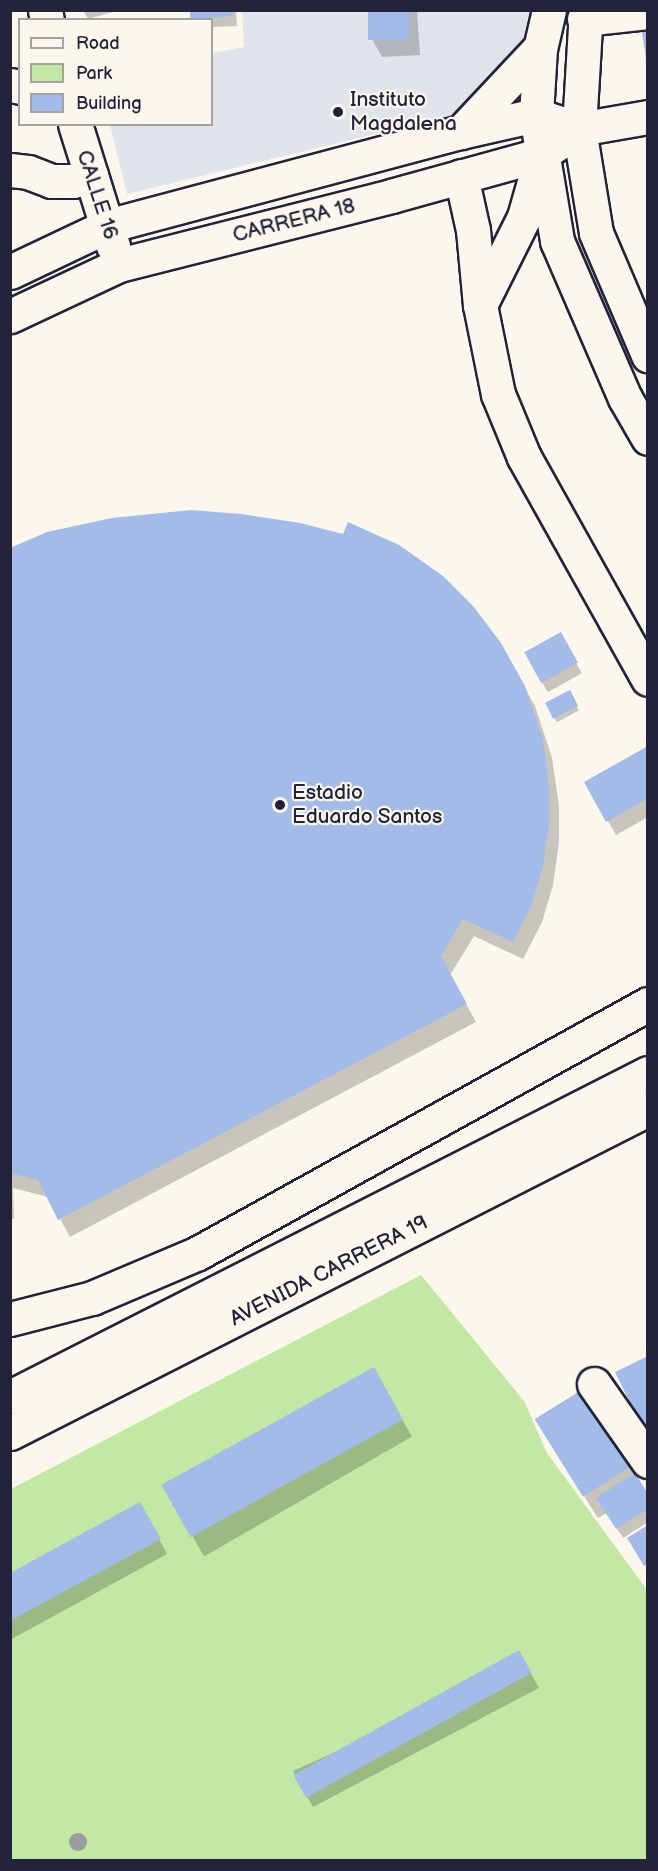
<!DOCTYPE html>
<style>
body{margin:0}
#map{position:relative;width:658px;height:1871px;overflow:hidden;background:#fbf7ec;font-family:"Balsamiq Sans",sans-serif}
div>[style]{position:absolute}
.built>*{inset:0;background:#e0e5eb}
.green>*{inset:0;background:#c2e8a3}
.shadow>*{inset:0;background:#0003;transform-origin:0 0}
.building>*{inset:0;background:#a2bbe8;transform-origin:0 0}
.roads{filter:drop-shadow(2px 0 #22223b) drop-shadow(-2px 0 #22223b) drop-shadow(0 2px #22223b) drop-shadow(0 -2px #22223b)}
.minor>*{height:33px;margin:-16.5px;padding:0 16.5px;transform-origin:16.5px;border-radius:16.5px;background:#fbf7ec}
.major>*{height:33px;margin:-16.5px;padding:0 16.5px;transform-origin:16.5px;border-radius:16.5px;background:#fbf7ec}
.trees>*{width:18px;height:18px;margin:-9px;border-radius:50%;background:#9a9d99}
.dots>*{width:16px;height:16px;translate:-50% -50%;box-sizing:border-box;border:3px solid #fbf7ec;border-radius:50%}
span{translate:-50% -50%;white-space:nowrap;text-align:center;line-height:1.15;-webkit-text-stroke:4.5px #fbf7ec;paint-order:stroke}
.poi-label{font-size:21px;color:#22223b}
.left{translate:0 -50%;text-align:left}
.street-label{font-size:21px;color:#22223b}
.frame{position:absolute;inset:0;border:12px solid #22223b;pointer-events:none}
.legend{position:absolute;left:18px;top:18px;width:195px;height:108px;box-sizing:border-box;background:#fbf7ec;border:2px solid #a4a2a5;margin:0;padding:8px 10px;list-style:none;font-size:18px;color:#22223b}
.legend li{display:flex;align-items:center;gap:12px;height:30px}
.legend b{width:30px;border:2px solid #a4a2a5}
</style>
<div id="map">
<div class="built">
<i style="clip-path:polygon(242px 11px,530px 11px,515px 100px,127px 194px,110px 125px,212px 124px,212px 53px,244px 47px)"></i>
</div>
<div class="green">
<i style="clip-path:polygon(421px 1275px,524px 1401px,547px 1453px,647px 1590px,647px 1860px,11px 1860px,11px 1489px)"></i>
</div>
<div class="shadow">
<i style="clip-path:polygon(83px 10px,120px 10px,88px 19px)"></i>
<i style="clip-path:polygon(191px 10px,236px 10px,237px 26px,212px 27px,212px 20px,192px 20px)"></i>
<i style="clip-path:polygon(370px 10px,417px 10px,420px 55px,382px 57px,372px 39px)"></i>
<i style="clip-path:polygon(10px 549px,500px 643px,535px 706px,552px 758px,559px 806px,559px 842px,553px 885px,542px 922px,523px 959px,474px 936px,450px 975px,476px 1022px,70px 1237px,48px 1197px,13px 1188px,14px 1219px,10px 1219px)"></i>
<i style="left:560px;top:634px;width:45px;height:39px;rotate:61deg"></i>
<i style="left:569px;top:692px;width:21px;height:25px;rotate:62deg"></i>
<i style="clip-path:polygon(648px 748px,648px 817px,616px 835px,586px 783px)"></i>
<i style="left:373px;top:1369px;width:78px;height:240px;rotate:60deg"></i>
<i style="clip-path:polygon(550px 1443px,631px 1466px,648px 1496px,648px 1522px,623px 1538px,607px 1513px,598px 1518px)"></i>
<i style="clip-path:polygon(140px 1504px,167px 1554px,10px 1640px,10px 1575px)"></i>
<i style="clip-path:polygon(527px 1666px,539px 1688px,313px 1807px,293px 1771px)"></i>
</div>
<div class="building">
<i style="clip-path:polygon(190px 10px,232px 10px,233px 16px,190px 19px)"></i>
<i style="left:368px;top:10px;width:41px;height:30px"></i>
<i style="clip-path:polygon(648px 31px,648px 59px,646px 59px,642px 32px)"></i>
<i style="clip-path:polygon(191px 510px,241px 514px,300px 523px,343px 534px,348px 522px,399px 545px,443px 576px,473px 606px,501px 643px,525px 686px,543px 739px,549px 787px,549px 824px,543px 866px,532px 904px,513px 942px,463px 919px,441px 956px,467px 1004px,58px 1220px,38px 1180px,10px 1173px,10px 548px,47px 532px,112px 518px)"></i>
<i style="left:561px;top:632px;width:35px;height:42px;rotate:61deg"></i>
<i style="left:570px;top:690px;width:18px;height:28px;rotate:63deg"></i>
<i style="clip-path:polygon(648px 746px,648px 798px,606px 822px,584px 782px)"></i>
<i style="clip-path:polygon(648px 1356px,648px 1439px,615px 1372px)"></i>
<i style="left:374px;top:1367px;width:60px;height:243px;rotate:61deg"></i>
<i style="left:583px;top:1389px;width:91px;height:57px;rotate:58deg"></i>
<i style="clip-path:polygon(635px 1473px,648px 1494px,648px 1509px,616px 1529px,596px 1498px)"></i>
<i style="clip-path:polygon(140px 1502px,161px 1539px,10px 1621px,10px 1573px)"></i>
<i style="clip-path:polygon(648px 1525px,648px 1564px,644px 1566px,627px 1538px)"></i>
<i style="left:519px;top:1650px;width:26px;height:258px;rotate:61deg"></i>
</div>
<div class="roads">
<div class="minor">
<i style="left:45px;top:10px;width:10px;rotate:79deg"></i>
<i style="left:584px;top:19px;width:64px;rotate:-6.2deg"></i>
<i style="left:10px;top:85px;width:10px;rotate:11deg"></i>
<i style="left:75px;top:124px;width:128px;rotate:72.7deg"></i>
<i style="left:10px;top:170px;width:18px;rotate:6deg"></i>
<i style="left:28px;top:172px;width:25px;rotate:21deg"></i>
<i style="left:51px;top:181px;width:22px"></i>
<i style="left:73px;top:181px;width:19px;rotate:-16deg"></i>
<i style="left:461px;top:176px;width:55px;rotate:77.5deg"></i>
<i style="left:473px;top:230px;width:75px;rotate:84.7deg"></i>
<i style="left:480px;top:305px;width:91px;rotate:78.6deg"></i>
<i style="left:498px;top:394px;width:68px;rotate:67.6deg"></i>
<i style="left:524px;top:457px;width:254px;rotate:60.8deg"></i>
<i style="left:10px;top:272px;width:107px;rotate:-25.4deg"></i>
<i style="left:107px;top:226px;width:366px;rotate:-14.9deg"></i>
<i style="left:461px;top:132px;width:77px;rotate:-12.8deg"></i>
<i style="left:536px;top:115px;width:28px;rotate:18deg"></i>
<i style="left:480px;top:305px;width:98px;rotate:-63.4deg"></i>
<i style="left:524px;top:217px;width:66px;rotate:-74.1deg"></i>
<i style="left:10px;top:316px;width:120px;rotate:-25.1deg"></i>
<i style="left:119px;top:265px;width:281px;rotate:-14.2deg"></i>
<i style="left:391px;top:196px;width:157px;rotate:-15.5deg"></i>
<i style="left:542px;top:154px;width:45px;rotate:-34deg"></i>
<i style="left:579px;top:129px;width:70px;rotate:-9.9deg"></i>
<i style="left:10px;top:1319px;width:85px;rotate:-14.4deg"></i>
<i style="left:92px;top:1298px;width:115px;rotate:-23deg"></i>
<i style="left:198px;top:1253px;width:514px;rotate:-28.96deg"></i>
<i style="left:594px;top:1384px;width:94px;rotate:55deg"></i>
</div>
<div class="major">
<i style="left:549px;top:10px;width:39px;rotate:103deg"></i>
<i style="left:540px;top:48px;width:67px;rotate:93.4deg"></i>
<i style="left:536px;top:115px;width:128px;rotate:80.5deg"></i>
<i style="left:557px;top:241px;width:171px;rotate:66.6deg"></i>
<i style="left:625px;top:398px;width:46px;rotate:60.1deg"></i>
<i style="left:586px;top:10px;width:119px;rotate:93.4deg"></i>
<i style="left:579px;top:129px;width:105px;rotate:80.7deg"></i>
<i style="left:596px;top:233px;width:133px;rotate:66.9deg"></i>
<i style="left:461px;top:132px;width:115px;rotate:-46.8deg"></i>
<i style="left:10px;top:1397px;width:716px;rotate:-26.92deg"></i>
<i style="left:10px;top:1433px;width:716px;rotate:-26.92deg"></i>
</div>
</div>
<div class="trees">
<i style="left:78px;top:1842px"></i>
</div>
<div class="dots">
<i style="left:338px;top:112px;background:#22223b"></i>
<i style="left:280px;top:805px;background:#22223b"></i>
</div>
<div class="poi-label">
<span class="left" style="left:350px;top:112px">Instituto<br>Magdalena</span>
<span class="left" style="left:292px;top:805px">Estadio<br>Eduardo Santos</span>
</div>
<div class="street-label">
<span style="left:97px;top:195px;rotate:72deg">CALLE 16</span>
<span style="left:294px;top:221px;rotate:-14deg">CARRERA 18</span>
<span style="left:329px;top:1271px;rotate:-27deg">AVENIDA CARRERA 19</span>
</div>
<div class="frame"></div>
<ul class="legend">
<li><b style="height:8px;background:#fbf7ec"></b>Road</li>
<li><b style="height:16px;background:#c2e8a3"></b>Park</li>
<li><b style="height:16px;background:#a2bbe8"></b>Building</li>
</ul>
</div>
